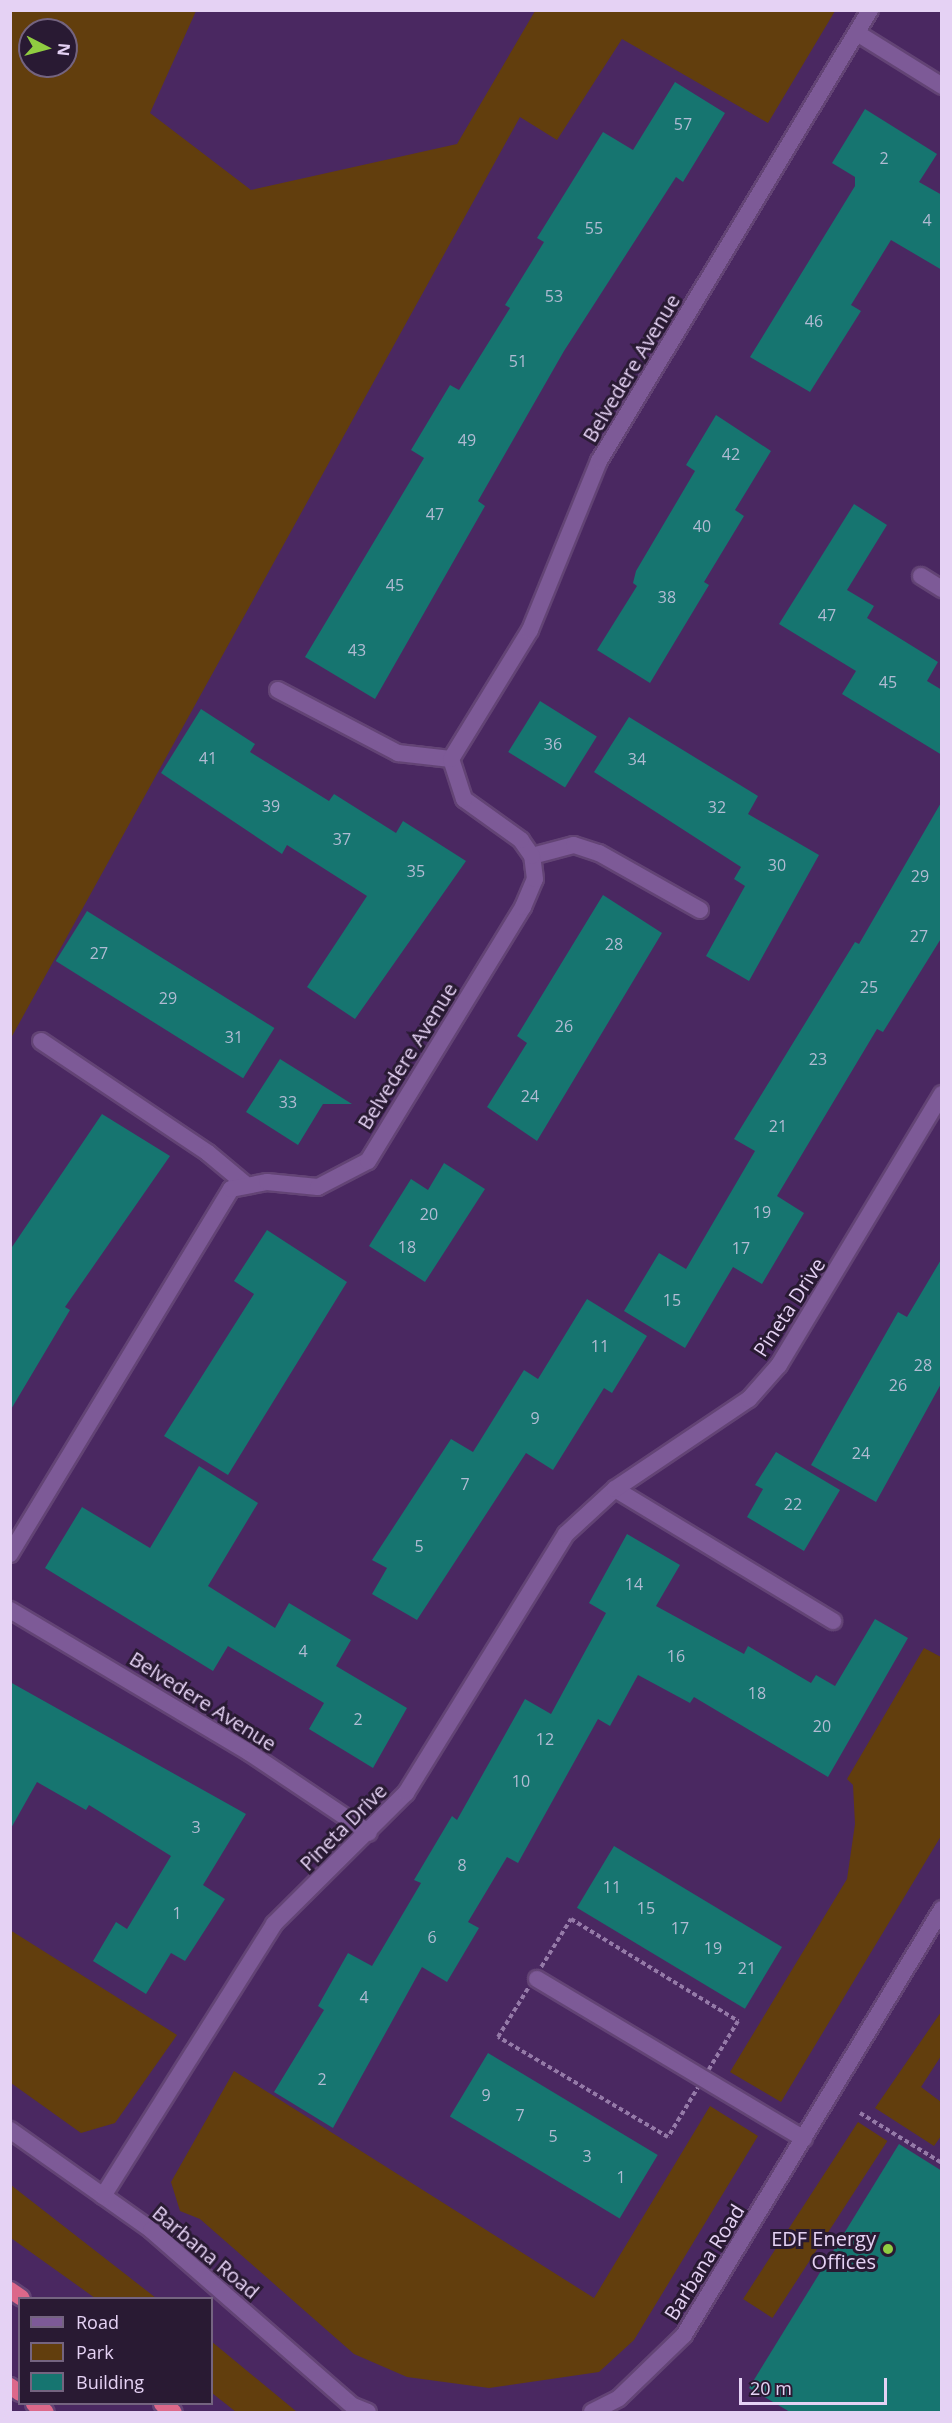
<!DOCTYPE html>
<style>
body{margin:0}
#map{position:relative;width:952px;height:2423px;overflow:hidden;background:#4a2861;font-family:"Open Sans",sans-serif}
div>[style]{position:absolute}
.green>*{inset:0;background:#623e0d;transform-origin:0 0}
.building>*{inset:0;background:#167570;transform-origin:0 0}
.path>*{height:4px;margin-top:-2px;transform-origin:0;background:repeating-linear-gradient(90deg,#957aa8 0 4.5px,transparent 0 7.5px)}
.roads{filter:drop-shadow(2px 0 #634475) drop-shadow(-2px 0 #634475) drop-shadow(0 2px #634475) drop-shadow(0 -2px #634475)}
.minor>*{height:16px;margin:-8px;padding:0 8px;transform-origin:8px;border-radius:8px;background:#7d5a97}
.trunk>*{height:16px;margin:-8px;padding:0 8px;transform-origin:8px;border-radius:8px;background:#dc688a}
.dots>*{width:16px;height:16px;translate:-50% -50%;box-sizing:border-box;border:3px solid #291a33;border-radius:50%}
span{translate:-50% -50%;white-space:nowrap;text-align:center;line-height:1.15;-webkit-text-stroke:6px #291a33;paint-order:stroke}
.number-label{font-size:16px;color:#b1bbd3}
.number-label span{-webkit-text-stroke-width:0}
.street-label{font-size:20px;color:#e5d2f4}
.poi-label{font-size:20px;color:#e5d2f4}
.right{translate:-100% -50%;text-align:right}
.frame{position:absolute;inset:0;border:12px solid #e5d2f4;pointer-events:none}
.legend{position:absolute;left:18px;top:2297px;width:195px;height:108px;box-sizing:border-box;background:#291a33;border:2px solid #746480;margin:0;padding:8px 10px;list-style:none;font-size:18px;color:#e5d2f4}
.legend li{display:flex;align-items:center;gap:12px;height:30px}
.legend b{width:30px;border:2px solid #746480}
.north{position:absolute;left:18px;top:18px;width:60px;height:60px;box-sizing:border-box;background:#291a33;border:2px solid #746480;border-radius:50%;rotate:96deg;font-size:16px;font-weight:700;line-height:24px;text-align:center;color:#e5d2f4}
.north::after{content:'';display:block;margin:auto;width:21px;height:27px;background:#90cd41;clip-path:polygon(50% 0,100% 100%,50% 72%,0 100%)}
.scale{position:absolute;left:739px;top:2378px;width:148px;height:27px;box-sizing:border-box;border:3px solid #e5d2f4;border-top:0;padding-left:8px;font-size:18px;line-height:21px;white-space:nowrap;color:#e5d2f4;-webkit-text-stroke:4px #291a33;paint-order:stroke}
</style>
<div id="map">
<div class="green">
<i style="clip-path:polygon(evenodd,11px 10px,196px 11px,150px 113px,251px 190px,457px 144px,535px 11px,835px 11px,768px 123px,622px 39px,557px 140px,520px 117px,11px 1038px,11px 10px,30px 30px,66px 30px,66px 66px,30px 66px,30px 30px)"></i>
<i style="clip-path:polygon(924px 1648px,941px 1657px,941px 1836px,781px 2102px,730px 2072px,847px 1879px,855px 1824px,853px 1785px,847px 1779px)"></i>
<i style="clip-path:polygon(10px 1930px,177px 2035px,115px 2123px,81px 2133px,11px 2083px)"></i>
<i style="clip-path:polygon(941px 2012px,941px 2056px,921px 2087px,941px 2102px,941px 2136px,934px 2146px,875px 2108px)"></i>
<i style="clip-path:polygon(234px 2071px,594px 2298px,710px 2106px,758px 2136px,634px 2340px,599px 2372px,489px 2388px,407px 2377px,354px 2354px,200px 2219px,180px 2211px,171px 2182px)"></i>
<i style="left:858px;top:2122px;width:35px;height:211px;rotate:33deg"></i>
<i style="clip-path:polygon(11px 2185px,16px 2189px,156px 2298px,95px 2298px,11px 2238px)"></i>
<i style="clip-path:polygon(212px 2342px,217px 2346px,297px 2412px,236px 2412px,212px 2393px)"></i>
</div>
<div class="building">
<i style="clip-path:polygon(675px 82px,725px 113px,683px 182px,676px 177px,564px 351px,478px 501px,485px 506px,375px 699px,305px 657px,424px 458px,411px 450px,450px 385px,459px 390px,510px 308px,505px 305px,544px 242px,537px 238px,603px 132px,633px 150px)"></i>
<i style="clip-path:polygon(865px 109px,937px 154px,919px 182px,942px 195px,942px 270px,891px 240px,851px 305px,861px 311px,810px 392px,750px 357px,855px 186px,855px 177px,832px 163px)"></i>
<i style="clip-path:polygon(716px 415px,771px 451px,735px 510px,744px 516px,704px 582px,709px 585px,650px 683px,597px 650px,637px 586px,633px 583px,636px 571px,695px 471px,686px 465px)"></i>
<i style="clip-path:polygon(854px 504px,887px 525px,847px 590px,874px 606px,867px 618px,938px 662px,927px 681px,942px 690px,942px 755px,842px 694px,856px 671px,779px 624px)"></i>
<i style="left:540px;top:701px;width:67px;height:60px;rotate:32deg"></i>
<i style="clip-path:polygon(201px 709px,255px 744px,250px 752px,329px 801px,334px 794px,396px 833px,403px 821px,466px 861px,355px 1019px,307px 987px,367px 896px,287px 845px,282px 854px,161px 773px)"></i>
<i style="clip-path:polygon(629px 717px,758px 796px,748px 814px,819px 855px,749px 981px,706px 956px,745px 886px,734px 879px,741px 867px,594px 772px)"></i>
<i style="clip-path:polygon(942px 801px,942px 937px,883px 1032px,877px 1029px,777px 1196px,804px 1213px,762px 1284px,733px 1267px,685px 1348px,624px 1311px,659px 1253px,686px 1269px,755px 1151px,734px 1139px,855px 942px,859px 944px)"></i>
<i style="clip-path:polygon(603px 895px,662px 933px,537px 1141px,487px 1107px,527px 1043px,517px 1036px)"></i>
<i style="left:87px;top:911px;width:221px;height:59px;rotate:32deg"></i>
<i style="clip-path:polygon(280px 1059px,352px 1104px,323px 1104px,298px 1145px,246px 1112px)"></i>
<i style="clip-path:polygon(102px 1114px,170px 1156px,65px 1307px,70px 1310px,10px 1411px,10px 1250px)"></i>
<i style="clip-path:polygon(444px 1163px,485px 1189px,425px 1282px,369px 1246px,411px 1179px,428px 1190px)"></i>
<i style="clip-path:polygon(267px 1230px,347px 1282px,228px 1475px,164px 1436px,254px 1294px,234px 1281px)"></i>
<i style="clip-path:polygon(942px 1258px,942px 1382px,876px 1502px,811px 1465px,898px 1312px,907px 1317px)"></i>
<i style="clip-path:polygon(587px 1299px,647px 1336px,612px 1393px,604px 1388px,553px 1470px,526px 1453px,417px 1620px,372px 1594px,387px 1568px,372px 1560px,451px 1439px,473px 1452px,524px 1370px,538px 1379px)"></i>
<i style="clip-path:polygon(776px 1452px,840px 1490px,804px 1551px,747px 1517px,763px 1489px,755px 1485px)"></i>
<i style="clip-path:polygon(199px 1466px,258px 1503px,208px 1586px,275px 1628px,289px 1603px,351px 1640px,336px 1666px,407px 1708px,373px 1768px,309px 1729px,324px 1703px,228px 1646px,213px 1671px,45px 1568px,82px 1507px,150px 1548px)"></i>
<i style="clip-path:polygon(627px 1534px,680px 1565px,656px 1606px,744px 1654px,748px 1646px,811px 1683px,816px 1675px,835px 1686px,875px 1619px,908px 1638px,828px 1777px,694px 1697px,690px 1703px,638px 1675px,610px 1726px,598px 1719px,518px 1863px,507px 1857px,468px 1922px,479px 1928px,447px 1982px,422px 1967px,333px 2128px,274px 2092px,324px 2010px,318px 2006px,348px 1953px,372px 1966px,421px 1883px,414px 1880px,452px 1816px,457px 1820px,525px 1699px,551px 1714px,606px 1613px,589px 1603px)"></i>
<i style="clip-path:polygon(10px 1682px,246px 1814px,203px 1885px,225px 1899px,185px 1961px,171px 1953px,146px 1994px,93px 1961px,116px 1922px,127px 1929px,171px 1856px,89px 1805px,86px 1810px,37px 1782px,10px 1830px)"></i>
<i style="left:614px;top:1846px;width:196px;height:72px;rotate:31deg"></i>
<i style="left:488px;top:2053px;width:198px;height:74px;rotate:31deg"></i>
<i style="clip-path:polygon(899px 2144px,942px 2171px,942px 2412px,790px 2412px,749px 2388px)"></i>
</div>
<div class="path">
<i style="left:571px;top:1919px;width:196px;rotate:31.4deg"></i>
<i style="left:738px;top:2021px;width:135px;rotate:121.1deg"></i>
<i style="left:668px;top:2137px;width:197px;rotate:-149.5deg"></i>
<i style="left:498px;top:2037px;width:139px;rotate:-58.3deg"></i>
<i style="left:860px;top:2113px;width:96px;rotate:31.4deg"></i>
</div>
<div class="roads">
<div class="minor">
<i style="left:857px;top:33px;width:100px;rotate:31.9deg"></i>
<i style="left:921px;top:576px;width:25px;rotate:32deg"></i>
<i style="left:278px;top:690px;width:136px;rotate:27.7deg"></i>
<i style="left:398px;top:753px;width:53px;rotate:6.5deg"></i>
<i style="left:532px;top:856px;width:43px;rotate:-14.7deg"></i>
<i style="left:574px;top:845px;width:26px;rotate:18deg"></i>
<i style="left:599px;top:853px;width:116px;rotate:29.4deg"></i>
<i style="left:41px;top:1041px;width:201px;rotate:33.8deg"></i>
<i style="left:208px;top:1153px;width:47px;rotate:39.8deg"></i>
<i style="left:615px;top:1489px;width:255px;rotate:31.2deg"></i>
<i style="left:10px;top:1554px;width:427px;rotate:-58.8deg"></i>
<i style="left:231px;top:1189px;width:37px;rotate:-11deg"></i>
<i style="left:267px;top:1182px;width:51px;rotate:5.6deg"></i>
<i style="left:318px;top:1187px;width:56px;rotate:-27.5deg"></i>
<i style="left:368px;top:1161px;width:298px;rotate:-58.6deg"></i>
<i style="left:523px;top:907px;width:30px;rotate:-67deg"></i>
<i style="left:535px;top:879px;width:23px;rotate:-97deg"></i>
<i style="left:532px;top:856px;width:19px;rotate:-125deg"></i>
<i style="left:521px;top:840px;width:70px;rotate:-144.3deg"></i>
<i style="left:464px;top:799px;width:42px;rotate:-108deg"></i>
<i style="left:451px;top:759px;width:151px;rotate:-58.5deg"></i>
<i style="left:530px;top:630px;width:183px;rotate:-67.8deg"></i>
<i style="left:599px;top:461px;width:526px;rotate:-59deg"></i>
<i style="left:10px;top:1610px;width:279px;rotate:30.8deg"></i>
<i style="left:250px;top:1753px;width:143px;rotate:33.9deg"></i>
<i style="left:537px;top:1979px;width:311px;rotate:30.9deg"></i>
<i style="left:10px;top:2130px;width:173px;rotate:35.3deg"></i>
<i style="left:151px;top:2230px;width:268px;rotate:41.1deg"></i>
<i style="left:353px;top:2406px;width:16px;rotate:22deg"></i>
<i style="left:103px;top:2196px;width:321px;rotate:-57.8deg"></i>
<i style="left:274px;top:1924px;width:186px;rotate:-44.8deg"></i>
<i style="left:406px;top:1793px;width:304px;rotate:-58.3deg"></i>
<i style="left:566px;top:1534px;width:67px;rotate:-42.6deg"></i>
<i style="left:615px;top:1489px;width:161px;rotate:-33.9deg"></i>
<i style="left:749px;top:1399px;width:45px;rotate:-48.6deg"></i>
<i style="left:779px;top:1365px;width:316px;rotate:-59deg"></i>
<i style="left:592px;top:2412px;width:30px;rotate:-27deg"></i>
<i style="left:619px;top:2398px;width:91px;rotate:-44.1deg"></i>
<i style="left:684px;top:2335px;width:498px;rotate:-58.8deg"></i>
</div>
<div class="trunk">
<i style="left:10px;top:2290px;width:14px;rotate:34deg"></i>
<i style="left:10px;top:2386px;width:12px;rotate:35deg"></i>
<i style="left:34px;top:2404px;width:14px;rotate:34deg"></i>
<i style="left:162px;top:2404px;width:14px;rotate:34deg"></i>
</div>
</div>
<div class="dots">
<i style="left:888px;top:2249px;background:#90cd41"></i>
</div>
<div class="number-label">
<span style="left:683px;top:124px">57</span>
<span style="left:884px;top:158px">2</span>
<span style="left:927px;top:220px">4</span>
<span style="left:594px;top:228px">55</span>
<span style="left:554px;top:296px">53</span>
<span style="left:814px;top:321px">46</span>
<span style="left:518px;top:361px">51</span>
<span style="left:467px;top:440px">49</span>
<span style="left:731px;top:454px">42</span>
<span style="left:435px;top:514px">47</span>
<span style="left:702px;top:526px">40</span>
<span style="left:395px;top:585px">45</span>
<span style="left:667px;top:597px">38</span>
<span style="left:827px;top:615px">47</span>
<span style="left:357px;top:650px">43</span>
<span style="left:888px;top:682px">45</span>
<span style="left:553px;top:744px">36</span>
<span style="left:208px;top:758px">41</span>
<span style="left:637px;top:759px">34</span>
<span style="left:271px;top:806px">39</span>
<span style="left:717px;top:807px">32</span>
<span style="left:342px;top:839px">37</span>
<span style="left:777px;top:865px">30</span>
<span style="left:416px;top:871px">35</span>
<span style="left:920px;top:876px">29</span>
<span style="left:919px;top:936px">27</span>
<span style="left:614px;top:944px">28</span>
<span style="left:99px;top:953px">27</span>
<span style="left:869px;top:987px">25</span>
<span style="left:168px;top:998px">29</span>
<span style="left:564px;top:1026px">26</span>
<span style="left:234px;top:1037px">31</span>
<span style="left:818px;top:1059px">23</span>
<span style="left:530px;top:1096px">24</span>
<span style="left:288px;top:1102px">33</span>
<span style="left:778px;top:1126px">21</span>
<span style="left:762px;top:1212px">19</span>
<span style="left:429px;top:1214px">20</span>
<span style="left:407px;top:1247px">18</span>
<span style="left:741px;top:1248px">17</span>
<span style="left:672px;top:1300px">15</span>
<span style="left:600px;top:1346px">11</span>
<span style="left:923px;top:1365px">28</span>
<span style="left:898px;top:1385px">26</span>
<span style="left:535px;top:1418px">9</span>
<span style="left:861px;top:1453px">24</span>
<span style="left:465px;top:1484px">7</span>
<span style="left:793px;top:1504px">22</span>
<span style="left:419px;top:1546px">5</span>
<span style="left:634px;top:1584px">14</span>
<span style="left:303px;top:1651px">4</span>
<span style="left:676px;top:1656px">16</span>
<span style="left:757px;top:1693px">18</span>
<span style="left:358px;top:1719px">2</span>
<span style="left:822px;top:1726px">20</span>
<span style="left:545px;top:1739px">12</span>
<span style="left:521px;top:1781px">10</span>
<span style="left:196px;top:1827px">3</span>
<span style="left:462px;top:1865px">8</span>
<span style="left:612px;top:1887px">11</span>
<span style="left:646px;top:1908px">15</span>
<span style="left:177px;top:1913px">1</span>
<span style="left:680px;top:1928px">17</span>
<span style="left:432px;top:1937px">6</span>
<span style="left:713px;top:1948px">19</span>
<span style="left:747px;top:1968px">21</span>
<span style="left:364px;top:1997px">4</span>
<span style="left:322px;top:2079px">2</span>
<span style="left:486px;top:2095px">9</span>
<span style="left:520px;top:2115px">7</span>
<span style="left:553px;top:2136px">5</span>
<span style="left:587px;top:2156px">3</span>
<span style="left:621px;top:2177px">1</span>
</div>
<div class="street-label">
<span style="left:631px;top:368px;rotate:-59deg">Belvedere Avenue</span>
<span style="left:407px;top:1056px;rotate:-58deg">Belvedere Avenue</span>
<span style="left:789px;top:1307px;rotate:-57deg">Pineta Drive</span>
<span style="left:203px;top:1701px;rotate:32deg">Belvedere Avenue</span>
<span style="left:343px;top:1827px;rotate:-45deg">Pineta Drive</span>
<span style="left:206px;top:2252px;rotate:40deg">Barbana Road</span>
<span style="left:704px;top:2262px;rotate:-58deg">Barbana Road</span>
</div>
<div class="poi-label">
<span class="right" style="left:876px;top:2250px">EDF Energy<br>Offices</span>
</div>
<div class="frame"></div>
<ul class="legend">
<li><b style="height:8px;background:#7d5a97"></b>Road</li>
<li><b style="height:16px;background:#623e0d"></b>Park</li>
<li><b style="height:16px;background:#167570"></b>Building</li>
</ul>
<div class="north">N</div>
<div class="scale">20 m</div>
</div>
